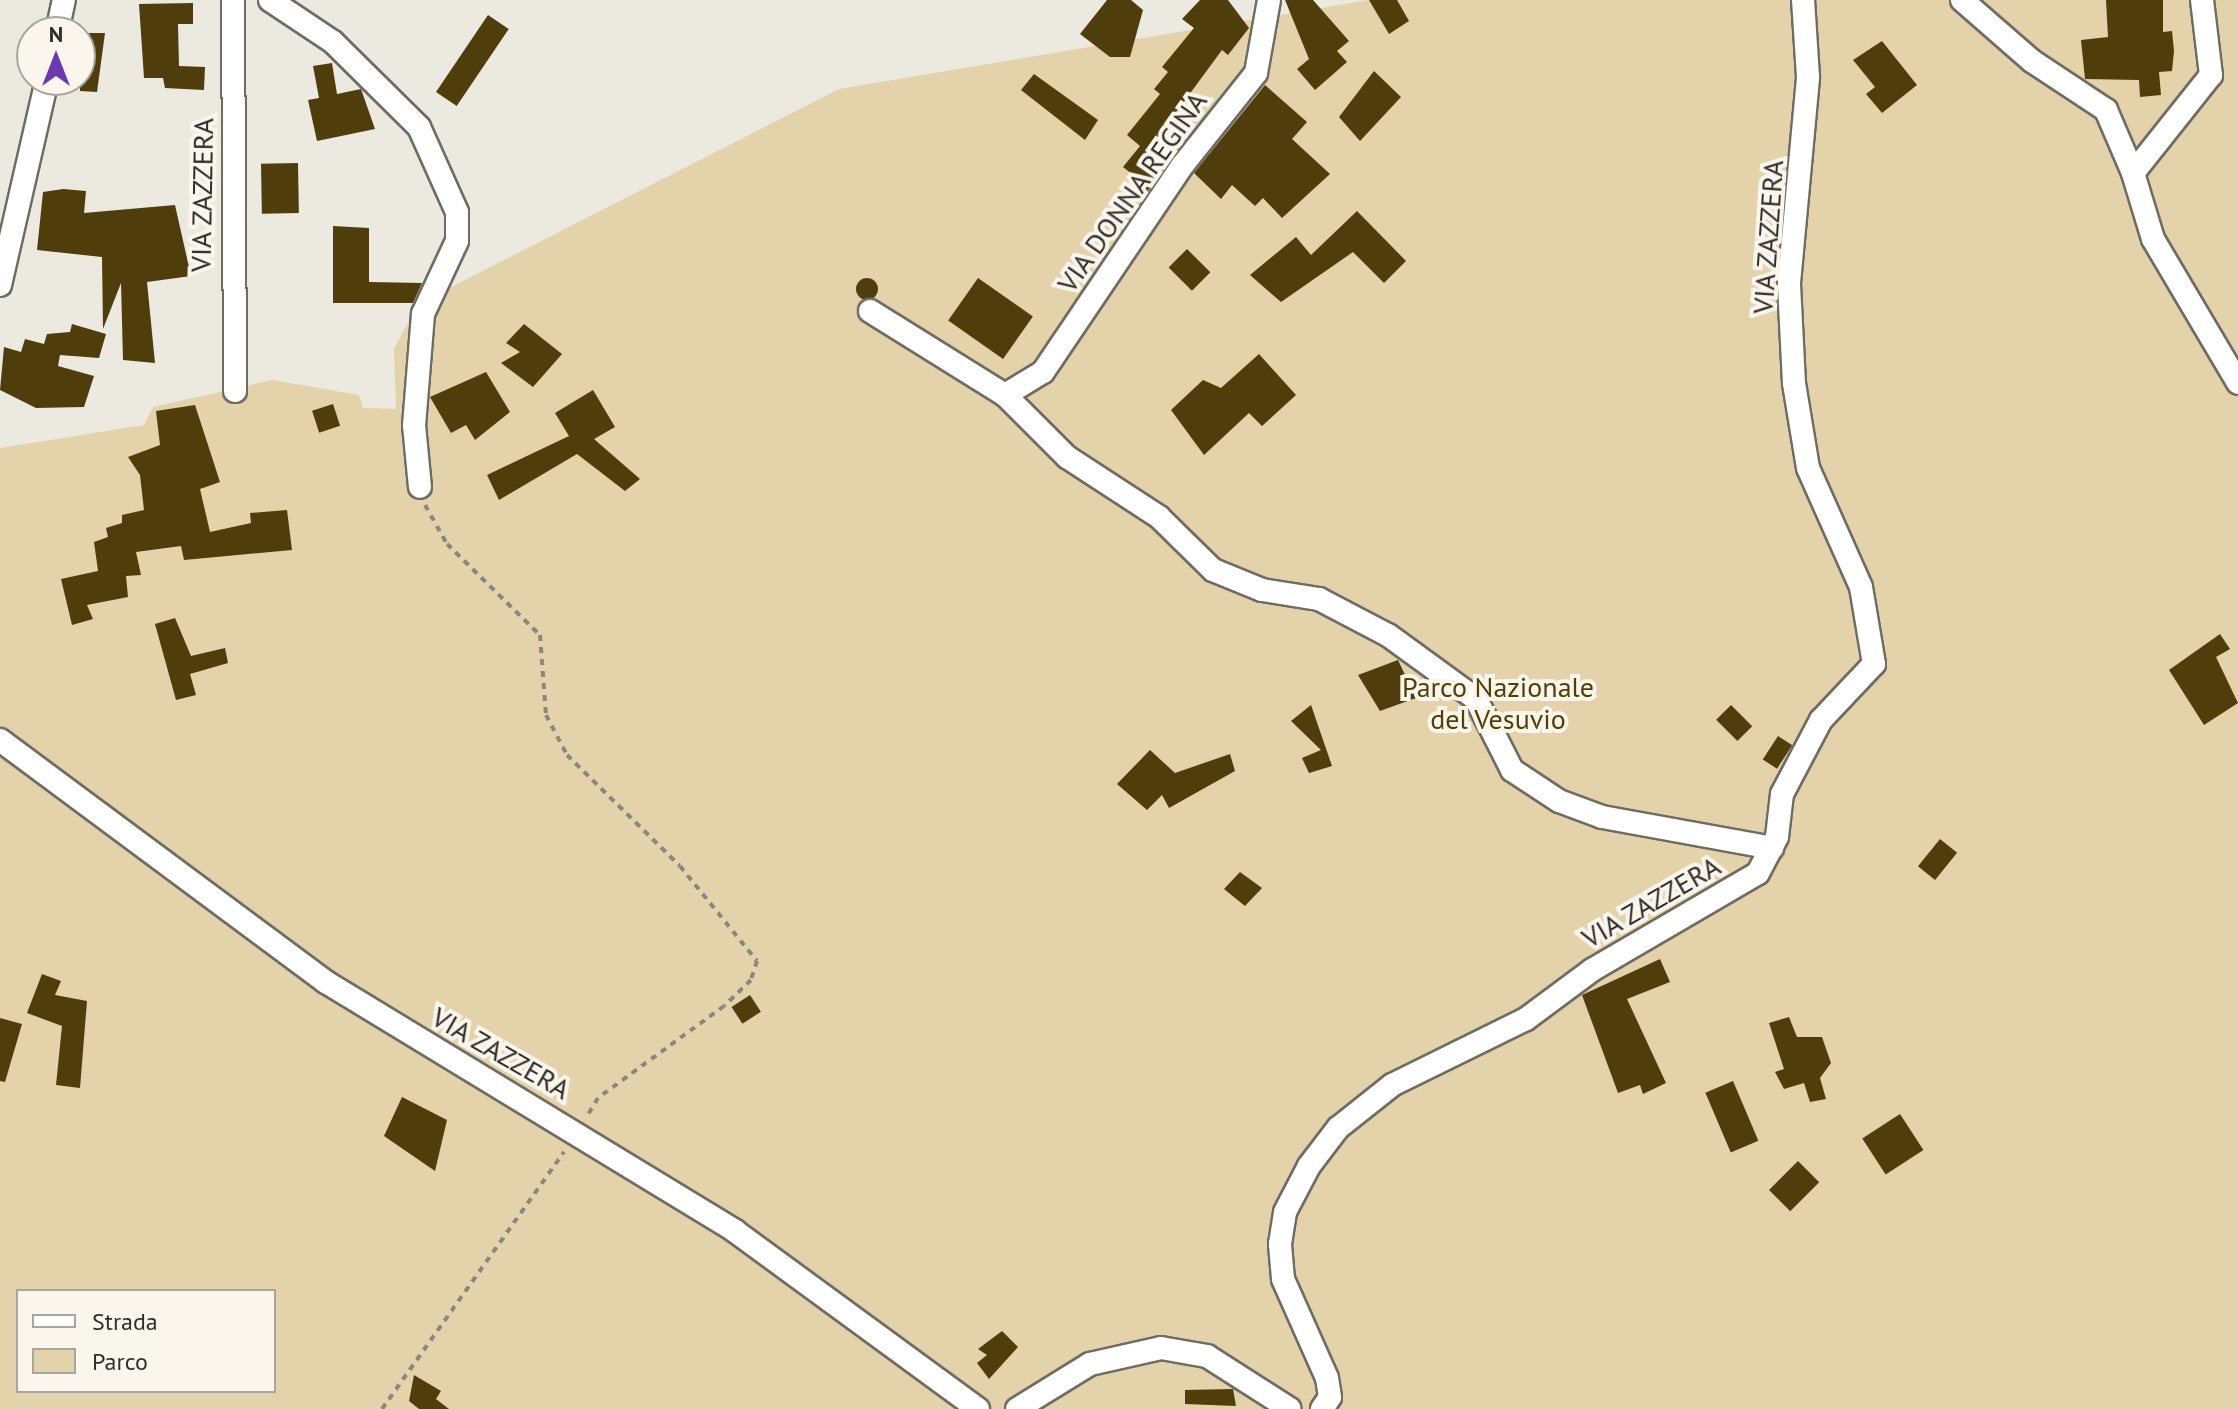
<!DOCTYPE html>
<style>
body{margin:0}
#map{position:relative;width:2238px;height:1409px;overflow:hidden;background:#ece9e0;font-family:"PT Sans",sans-serif}
div>[style]{position:absolute}
.green>*{inset:0;background:#e3d2aa}
.building>*{inset:0;background:#4f3d0b;transform-origin:0 0}
.round{border-radius:50%}
.path>*{height:4px;margin-top:-2px;transform-origin:0;background:repeating-linear-gradient(90deg,#898780 0 6px,transparent 0 12px)}
.roads{filter:drop-shadow(2px 0 #6f6c64) drop-shadow(-2px 0 #6f6c64) drop-shadow(0 2px #6f6c64) drop-shadow(0 -2px #6f6c64)}
.street>*{height:22px;margin:-11px;padding:0 11px;transform-origin:11px;border-radius:11px;background:#fff}
span{translate:-50% -50%;white-space:nowrap;text-align:center;line-height:1.15;-webkit-text-stroke:8px #faf6ed;paint-order:stroke}
.street-label{font-size:28px;color:#2f2e2a}
.park-label{font-size:28px;color:#533f00}
.legend{position:absolute;left:16px;top:1289px;width:260px;height:104px;box-sizing:border-box;background:#faf6ed;border:2px solid #a9a69f;margin:0;padding:10px 14px;list-style:none;font-size:24px;color:#2f2e2a}
.legend li{display:flex;align-items:center;gap:16px;height:40px}
.legend b{width:40px;border:2px solid #a9a69f}
.north{position:absolute;left:16px;top:16px;width:80px;height:80px;box-sizing:border-box;background:#faf6ed;border:2px solid #a9a69f;border-radius:50%;rotate:0deg;font-size:22px;font-weight:700;line-height:32px;text-align:center;color:#2f2e2a}
.north::after{content:'';display:block;margin:auto;width:28px;height:36px;background:#6b39b0;clip-path:polygon(50% 0,100% 100%,50% 72%,0 100%)}
</style>
<div id="map">
<div class="green">
<i style="clip-path:polygon(evenodd,1369px 0,2238px 0,2238px 1409px,0 1409px,0 448px,144px 425px,153px 407px,272px 380px,359px 395px,363px 408px,396px 409px,394px 349px,418px 304px,839px 89px,1369px 0,18px 1291px,274px 1291px,274px 1391px,18px 1391px,18px 1291px)"></i>
</div>
<div class="building">
<i style="clip-path:polygon(1107px 0,1131px 0,1143px 10px,1130px 57px,1110px 57px,1080px 34px)"></i>
<i style="clip-path:polygon(1200px 0,1228px 0,1249px 28px,1228px 55px,1222px 50px,1158px 137px,1163px 169px,1145px 195px,1136px 188px,1141px 181px,1123px 167px,1140px 146px,1127px 135px,1160px 94px,1154px 89px,1168px 72px,1162px 67px,1194px 28px,1182px 19px)"></i>
<i style="clip-path:polygon(1285px 0,1313px 0,1349px 41px,1337px 51px,1347px 62px,1315px 90px,1297px 69px,1309px 59px)"></i>
<i style="clip-path:polygon(1369px 0,1397px 0,1409px 21px,1389px 34px)"></i>
<i style="clip-path:polygon(2106px 0,2163px 0,2163px 32px,2172px 31px,2174px 51px,2172px 71px,2159px 72px,2161px 95px,2140px 97px,2139px 80px,2085px 79px,2081px 40px,2108px 37px)"></i>
<i style="clip-path:polygon(193px 3px,193px 24px,178px 24px,179px 66px,205px 67px,204px 90px,165px 88px,163px 78px,144px 78px,139px 4px)"></i>
<i style="left:488px;top:15px;width:25px;height:93px;rotate:34deg"></i>
<i style="clip-path:polygon(80px 33px,105px 33px,97px 92px,80px 91px)"></i>
<i style="clip-path:polygon(1882px 41px,1917px 85px,1882px 113px,1866px 94px,1875px 87px,1853px 60px)"></i>
<i style="clip-path:polygon(332px 63px,337px 94px,361px 89px,375px 129px,317px 141px,308px 100px,319px 98px,313px 66px)"></i>
<i style="clip-path:polygon(1374px 71px,1401px 97px,1360px 141px,1339px 117px)"></i>
<i style="clip-path:polygon(1034px 74px,1098px 120px,1085px 140px,1021px 90px)"></i>
<i style="clip-path:polygon(1265px 85px,1307px 122px,1292px 139px,1330px 174px,1282px 218px,1263px 198px,1255px 206px,1232px 185px,1221px 199px,1194px 173px)"></i>
<i style="left:298px;top:163px;width:50px;height:37px;rotate:89deg"></i>
<i style="clip-path:polygon(63px 189px,86px 191px,84px 213px,175px 205px,191px 276px,147px 282px,155px 363px,123px 360px,121px 283px,103px 329px,102px 257px,37px 250px,43px 192px)"></i>
<i style="clip-path:polygon(1357px 211px,1406px 261px,1384px 283px,1353px 252px,1281px 302px,1250px 275px,1296px 237px,1311px 255px)"></i>
<i style="clip-path:polygon(333px 226px,369px 228px,369px 282px,422px 283px,413px 303px,333px 303px)"></i>
<i style="left:1187px;top:249px;width:33px;height:26px;rotate:45deg"></i>
<i style="left:978px;top:278px;width:67px;height:52px;rotate:35deg"></i>
<i class="round" style="left:856px;top:278px;width:22px;height:22px"></i>
<i style="clip-path:polygon(72px 324px,106px 334px,99px 358px,60px 355px,58px 366px,94px 376px,84px 407px,36px 408px,0 390px,4px 347px,21px 352px,25px 339px,44px 344px,47px 334px,70px 332px)"></i>
<i style="clip-path:polygon(524px 324px,562px 354px,533px 387px,501px 363px,520px 352px,506px 343px)"></i>
<i style="clip-path:polygon(1259px 354px,1296px 395px,1262px 426px,1249px 413px,1204px 455px,1171px 410px,1203px 380px,1221px 388px)"></i>
<i style="clip-path:polygon(486px 372px,510px 412px,475px 440px,466px 425px,451px 433px,430px 397px)"></i>
<i style="clip-path:polygon(593px 390px,615px 427px,594px 439px,640px 479px,625px 491px,577px 454px,499px 500px,487px 475px,569px 436px,555px 413px)"></i>
<i style="left:333px;top:404px;width:23px;height:22px;rotate:72deg"></i>
<i style="clip-path:polygon(195px 405px,220px 482px,200px 489px,210px 532px,251px 523px,250px 513px,287px 510px,292px 550px,184px 560px,181px 546px,136px 552px,141px 575px,126px 576px,128px 597px,87px 605px,93px 619px,72px 625px,61px 579px,98px 571px,94px 542px,108px 537px,106px 528px,122px 523px,122px 515px,144px 510px,140px 475px,128px 457px,160px 445px,156px 411px)"></i>
<i style="clip-path:polygon(175px 618px,191px 656px,225px 648px,228px 663px,190px 674px,196px 695px,176px 700px,155px 624px)"></i>
<i style="clip-path:polygon(2220px 634px,2230px 649px,2216px 657px,2238px 703px,2204px 725px,2169px 670px)"></i>
<i style="clip-path:polygon(1398px 660px,1416px 698px,1380px 711px,1358px 675px)"></i>
<i style="clip-path:polygon(1311px 705px,1332px 766px,1309px 773px,1302px 758px,1321px 750px,1291px 721px)"></i>
<i style="left:1731px;top:705px;width:30px;height:21px;rotate:45deg"></i>
<i style="left:1778px;top:736px;width:17px;height:28px;rotate:33deg"></i>
<i style="clip-path:polygon(1150px 750px,1175px 773px,1230px 754px,1235px 771px,1169px 808px,1162px 795px,1147px 810px,1117px 784px)"></i>
<i style="left:1940px;top:839px;width:22px;height:35px;rotate:39deg"></i>
<i style="clip-path:polygon(1240px 872px,1262px 888px,1245px 906px,1224px 889px)"></i>
<i style="clip-path:polygon(1660px 959px,1670px 982px,1627px 999px,1666px 1083px,1643px 1094px,1640px 1085px,1618px 1093px,1582px 995px)"></i>
<i style="clip-path:polygon(42px 974px,61px 981px,55px 995px,87px 1001px,80px 1088px,56px 1085px,62px 1026px,27px 1013px)"></i>
<i style="left:750px;top:995px;width:20px;height:22px;rotate:57deg"></i>
<i style="clip-path:polygon(1789px 1017px,1797px 1037px,1822px 1037px,1831px 1063px,1820px 1078px,1826px 1099px,1810px 1102px,1804px 1083px,1784px 1089px,1775px 1072px,1784px 1069px,1769px 1023px)"></i>
<i style="clip-path:polygon(0 1018px,22px 1024px,5px 1082px,0 1081px)"></i>
<i style="left:1733px;top:1081px;width:65px;height:30px;rotate:67deg"></i>
<i style="clip-path:polygon(402px 1097px,447px 1120px,435px 1171px,384px 1136px)"></i>
<i style="left:1900px;top:1114px;width:43px;height:45px;rotate:57deg"></i>
<i style="left:1798px;top:1161px;width:30px;height:41px;rotate:45deg"></i>
<i style="clip-path:polygon(1002px 1331px,1018px 1347px,989px 1379px,977px 1363px,987px 1355px,978px 1349px)"></i>
<i style="clip-path:polygon(414px 1375px,441px 1391px,436px 1399px,449px 1409px,419px 1409px,409px 1401px)"></i>
<i style="clip-path:polygon(1233px 1389px,1236px 1406px,1185px 1404px,1185px 1390px)"></i>
</div>
<div class="path">
<i style="left:425px;top:505px;width:45px;rotate:60.6deg"></i>
<i style="left:447px;top:544px;width:130px;rotate:44.4deg"></i>
<i style="left:540px;top:635px;width:80px;rotate:85.7deg"></i>
<i style="left:546px;top:715px;width:45px;rotate:62.3deg"></i>
<i style="left:567px;top:755px;width:158px;rotate:44.5deg"></i>
<i style="left:680px;top:866px;width:122px;rotate:51deg"></i>
<i style="left:757px;top:961px;width:20px;rotate:108deg"></i>
<i style="left:751px;top:980px;width:37px;rotate:136deg"></i>
<i style="left:724px;top:1006px;width:156px;rotate:143.9deg"></i>
<i style="left:598px;top:1098px;width:23px;rotate:121deg"></i>
<i style="left:382px;top:1409px;width:315px;rotate:-54.7deg"></i>
</div>
<div class="roads">
<div class="street">
<i style="left:233px;top:0;width:391px;rotate:89.7deg"></i>
<i style="left:270px;top:0;width:76px;rotate:33.7deg"></i>
<i style="left:333px;top:42px;width:121px;rotate:44.7deg"></i>
<i style="left:419px;top:127px;width:93px;rotate:65.9deg"></i>
<i style="left:457px;top:212px;width:29px;rotate:90deg"></i>
<i style="left:457px;top:241px;width:81px;rotate:115deg"></i>
<i style="left:423px;top:314px;width:111px;rotate:94.6deg"></i>
<i style="left:414px;top:425px;width:62px;rotate:84.5deg"></i>
<i style="left:1962px;top:0;width:93px;rotate:41.1deg"></i>
<i style="left:2032px;top:61px;width:89px;rotate:33.5deg"></i>
<i style="left:2106px;top:110px;width:69px;rotate:66.8deg"></i>
<i style="left:2202px;top:0;width:76px;rotate:83.2deg"></i>
<i style="left:2211px;top:75px;width:125px;rotate:128.5deg"></i>
<i style="left:2133px;top:173px;width:69px;rotate:73.1deg"></i>
<i style="left:2153px;top:239px;width:167px;rotate:59.4deg"></i>
<i style="left:57px;top:32px;width:33px;rotate:-78deg"></i>
<i style="left:0;top:285px;width:210px;rotate:-77.1deg"></i>
<i style="left:870px;top:311px;width:159px;rotate:31.9deg"></i>
<i style="left:1005px;top:395px;width:88px;rotate:45deg"></i>
<i style="left:1067px;top:457px;width:110px;rotate:33.1deg"></i>
<i style="left:1159px;top:517px;width:76px;rotate:44.5deg"></i>
<i style="left:1213px;top:570px;width:53px;rotate:22.2deg"></i>
<i style="left:1262px;top:590px;width:58px;rotate:9deg"></i>
<i style="left:1319px;top:599px;width:78px;rotate:27.6deg"></i>
<i style="left:1388px;top:635px;width:109px;rotate:36deg"></i>
<i style="left:1476px;top:699px;width:80px;rotate:63.1deg"></i>
<i style="left:1512px;top:770px;width:56px;rotate:33.4deg"></i>
<i style="left:1559px;top:801px;width:46px;rotate:20.4deg"></i>
<i style="left:1602px;top:817px;width:173px;rotate:10.3deg"></i>
<i style="left:1005px;top:395px;width:44px;rotate:-31.2deg"></i>
<i style="left:1043px;top:372px;width:249px;rotate:-56deg"></i>
<i style="left:1182px;top:166px;width:119px;rotate:-51.5deg"></i>
<i style="left:1256px;top:73px;width:74px;rotate:-79.9deg"></i>
<i style="left:0;top:740px;width:406px;rotate:36.6deg"></i>
<i style="left:326px;top:982px;width:479px;rotate:31.3deg"></i>
<i style="left:735px;top:1231px;width:301px;rotate:36.2deg"></i>
<i style="left:1017px;top:1409px;width:86px;rotate:-31.7deg"></i>
<i style="left:1090px;top:1364px;width:73px;rotate:-12.7deg"></i>
<i style="left:1161px;top:1348px;width:47px;rotate:9.9deg"></i>
<i style="left:1207px;top:1356px;width:98px;rotate:32.6deg"></i>
<i style="left:1322px;top:1409px;width:14px;rotate:-56deg"></i>
<i style="left:1330px;top:1397px;width:19px;rotate:-99deg"></i>
<i style="left:1327px;top:1378px;width:108px;rotate:-114deg"></i>
<i style="left:1283px;top:1279px;width:35px;rotate:-95deg"></i>
<i style="left:1280px;top:1244px;width:32px;rotate:-81deg"></i>
<i style="left:1285px;top:1212px;width:52px;rotate:-62.4deg"></i>
<i style="left:1309px;top:1166px;width:48px;rotate:-52.7deg"></i>
<i style="left:1338px;top:1128px;width:69px;rotate:-38.5deg"></i>
<i style="left:1392px;top:1085px;width:149px;rotate:-26.2deg"></i>
<i style="left:1526px;top:1019px;width:82px;rotate:-36.6deg"></i>
<i style="left:1592px;top:970px;width:192px;rotate:-30.3deg"></i>
<i style="left:1758px;top:873px;width:41px;rotate:-62.2deg"></i>
<i style="left:1777px;top:837px;width:43px;rotate:-83.4deg"></i>
<i style="left:1782px;top:794px;width:84px;rotate:-62.2deg"></i>
<i style="left:1821px;top:720px;width:77px;rotate:-46.6deg"></i>
<i style="left:1874px;top:664px;width:78px;rotate:-99.6deg"></i>
<i style="left:1861px;top:587px;width:130px;rotate:-114deg"></i>
<i style="left:1808px;top:468px;width:86px;rotate:-99.4deg"></i>
<i style="left:1794px;top:383px;width:100px;rotate:-92.9deg"></i>
<i style="left:1789px;top:283px;width:207px;rotate:-84.7deg"></i>
<i style="left:1808px;top:77px;width:77px;rotate:-93.7deg"></i>
</div>
</div>
<div class="street-label">
<span style="left:1132px;top:192px;rotate:-55deg">VIA DONNA REGINA</span>
<span style="left:202px;top:195px;rotate:-89deg">VIA ZAZZERA</span>
<span style="left:1768px;top:237px;rotate:-86deg">VIA ZAZZERA</span>
<span style="left:1651px;top:902px;rotate:-30deg">VIA ZAZZERA</span>
<span style="left:501px;top:1053px;rotate:30deg">VIA ZAZZERA</span>
</div>
<div class="park-label">
<span style="left:1498px;top:703px">Parco Nazionale<br>del Vesuvio</span>
</div>
<ul class="legend">
<li><b style="height:10px;background:#fff"></b>Strada</li>
<li><b style="height:22px;background:#e3d2aa"></b>Parco</li>
</ul>
<div class="north">N</div>
</div>
